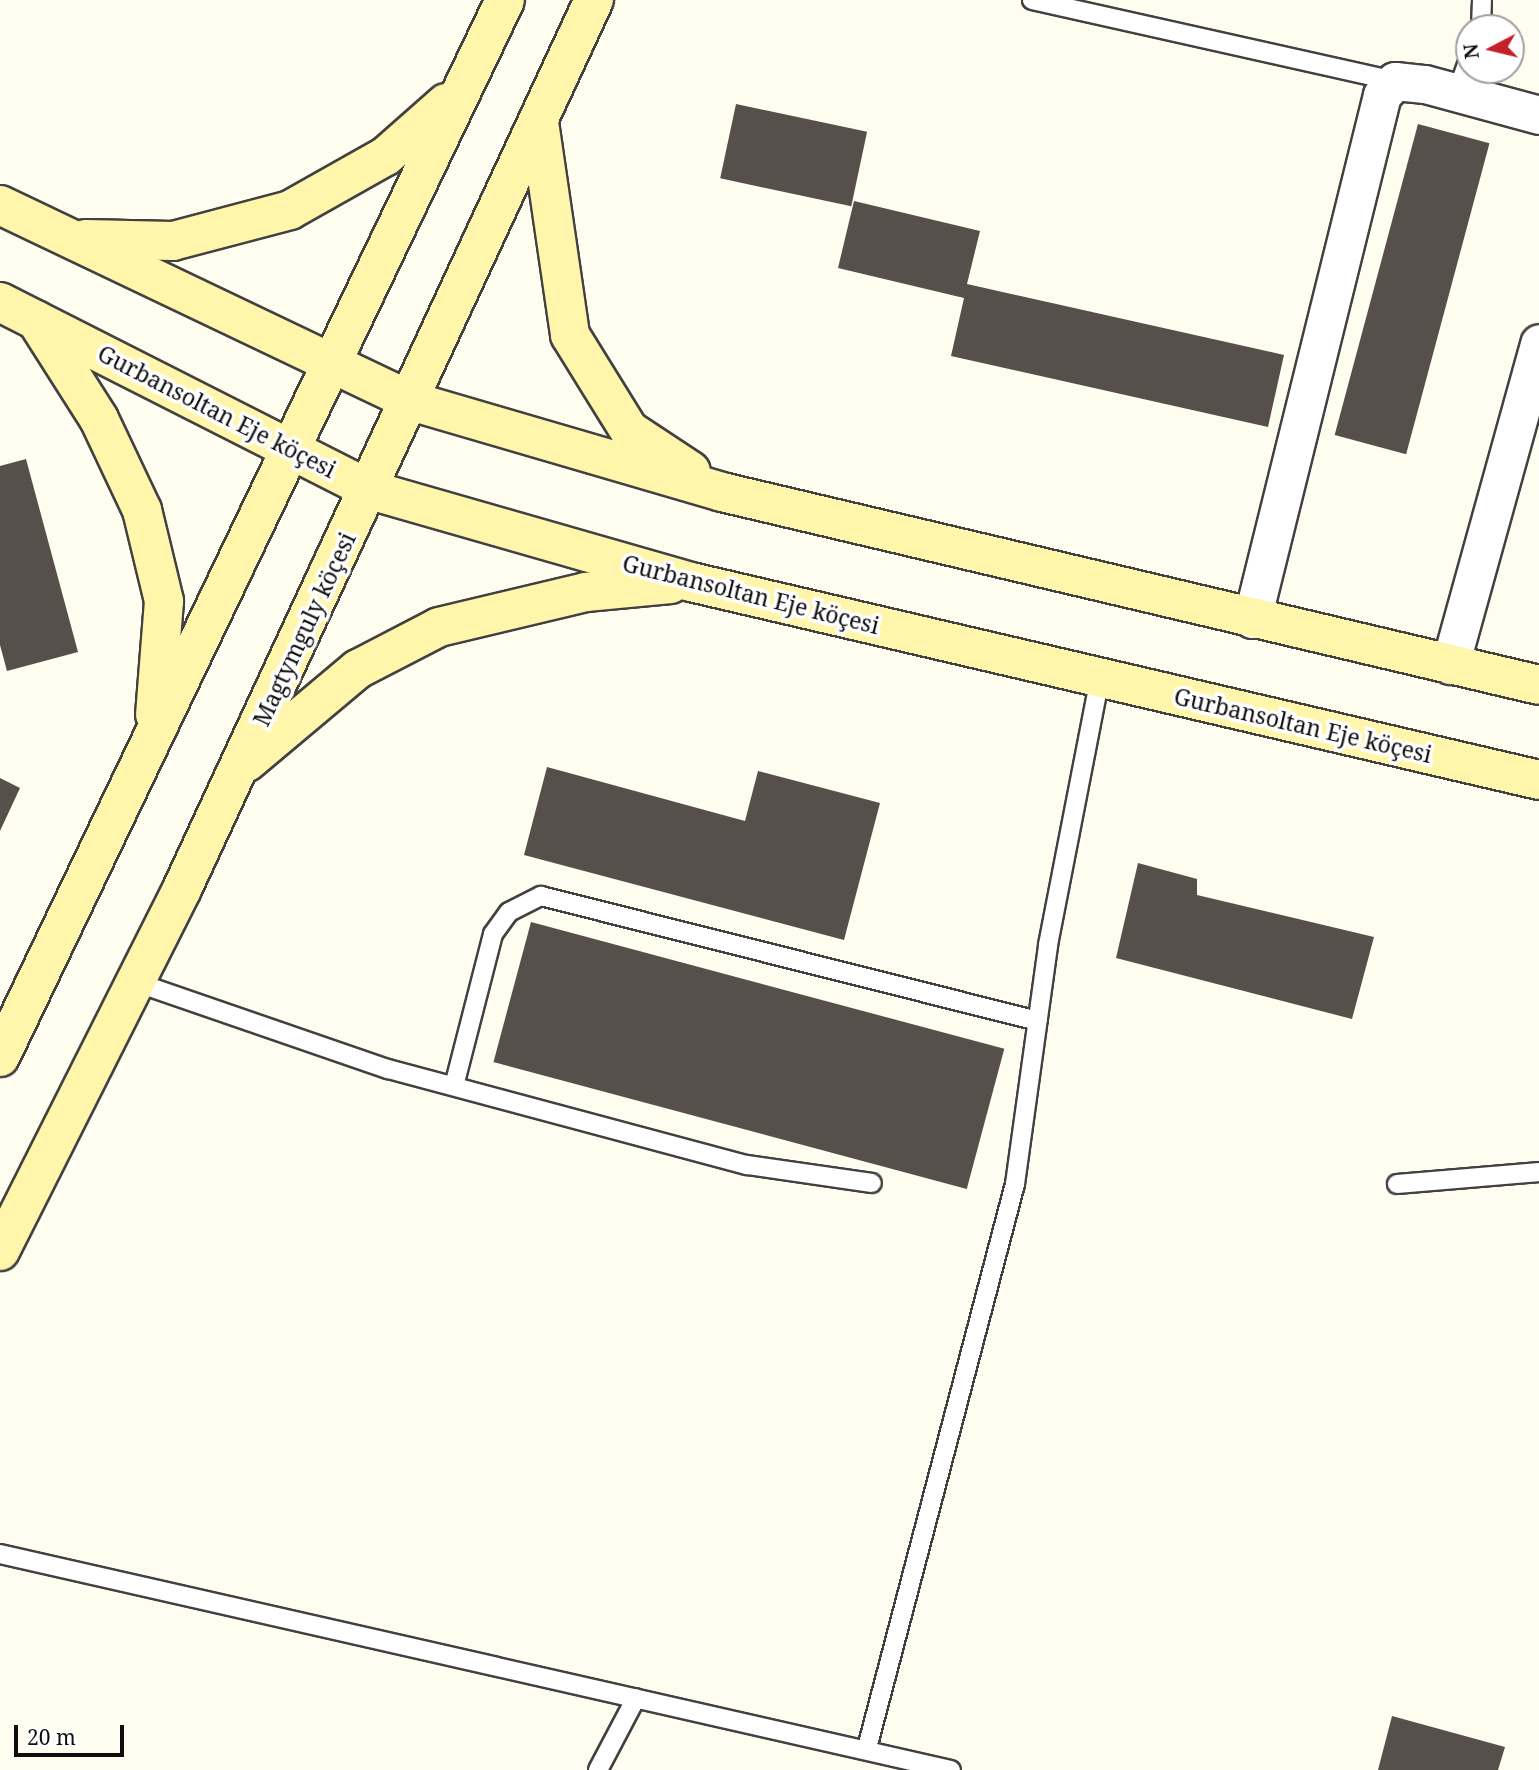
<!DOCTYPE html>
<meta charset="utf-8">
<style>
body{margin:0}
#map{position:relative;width:1539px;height:1770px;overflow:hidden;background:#fffcf0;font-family:"Noto Serif",serif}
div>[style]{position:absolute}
.building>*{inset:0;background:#574f4a;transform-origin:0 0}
.roads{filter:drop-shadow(2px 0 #414141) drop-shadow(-2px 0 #414141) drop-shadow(0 2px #414141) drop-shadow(0 -2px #414141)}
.lane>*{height:18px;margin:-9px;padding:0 9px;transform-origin:9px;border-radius:9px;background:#fff}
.street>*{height:37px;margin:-18.5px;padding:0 18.5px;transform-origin:18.5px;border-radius:18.5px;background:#fff}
.secondary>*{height:38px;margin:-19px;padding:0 19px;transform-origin:19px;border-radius:19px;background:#fff6ab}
span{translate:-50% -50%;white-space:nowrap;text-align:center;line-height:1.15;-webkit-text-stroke:7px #fff;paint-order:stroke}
.street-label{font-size:23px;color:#0e0e0e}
.north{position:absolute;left:1455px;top:14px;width:70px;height:70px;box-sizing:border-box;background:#fff;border:2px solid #9f9f9f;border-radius:50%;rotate:263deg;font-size:19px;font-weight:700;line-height:28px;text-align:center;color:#0e0e0e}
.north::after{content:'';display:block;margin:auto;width:24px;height:32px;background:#c51f27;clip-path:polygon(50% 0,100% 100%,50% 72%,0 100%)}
.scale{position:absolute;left:14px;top:1725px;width:110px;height:32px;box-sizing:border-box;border:4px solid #0e0e0e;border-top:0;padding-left:9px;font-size:21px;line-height:24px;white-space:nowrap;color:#0e0e0e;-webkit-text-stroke:5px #fff;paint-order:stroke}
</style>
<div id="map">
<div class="building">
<i style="left:736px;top:104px;width:134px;height:76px;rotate:12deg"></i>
<i style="left:1418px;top:124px;width:74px;height:322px;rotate:15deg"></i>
<i style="clip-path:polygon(854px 201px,980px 231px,967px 284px,1284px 355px,1268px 427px,951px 356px,964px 298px,838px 268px)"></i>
<i style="clip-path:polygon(26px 459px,78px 652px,7px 671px,0 645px,0 466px)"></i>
<i style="clip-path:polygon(547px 767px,745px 821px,758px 771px,880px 803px,844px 940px,524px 855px)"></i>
<i style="clip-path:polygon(0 778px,20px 788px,0 831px)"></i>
<i style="clip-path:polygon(1138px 863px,1197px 879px,1197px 895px,1374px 937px,1352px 1019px,1116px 958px)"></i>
<i style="left:531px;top:922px;width:490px;height:145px;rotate:15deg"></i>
<i style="clip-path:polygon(1392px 1716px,1505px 1747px,1498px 1770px,1378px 1770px)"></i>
</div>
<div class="roads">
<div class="lane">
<i style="left:1032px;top:0;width:372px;rotate:12.6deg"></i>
<i style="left:1481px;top:28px;width:28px;rotate:-88deg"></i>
<i style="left:1457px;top:92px;width:35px;rotate:-70deg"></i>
<i style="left:135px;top:982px;width:268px;rotate:19deg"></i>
<i style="left:388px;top:1069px;width:372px;rotate:15deg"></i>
<i style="left:747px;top:1165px;width:126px;rotate:8.2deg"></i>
<i style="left:454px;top:1086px;width:157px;rotate:-75.6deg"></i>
<i style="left:493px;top:934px;width:27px;rotate:-54deg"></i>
<i style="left:509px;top:912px;width:36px;rotate:-27deg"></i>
<i style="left:541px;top:896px;width:512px;rotate:14.12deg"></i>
<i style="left:1397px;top:1184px;width:143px;rotate:-4.8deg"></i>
<i style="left:0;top:1554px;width:975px;rotate:12.8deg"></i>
<i style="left:867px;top:1748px;width:583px;rotate:-75.3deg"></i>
<i style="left:1015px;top:1184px;width:241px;rotate:-82.1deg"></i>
<i style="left:1048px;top:945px;width:273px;rotate:-79deg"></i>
<i style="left:598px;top:1770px;width:81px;rotate:-62.2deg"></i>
</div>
<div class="street">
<i style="left:1252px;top:619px;width:540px;rotate:-76.07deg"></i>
<i style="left:1382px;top:95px;width:19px;rotate:-47deg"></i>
<i style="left:1395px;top:81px;width:30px;rotate:6deg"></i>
<i style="left:1425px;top:84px;width:118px;rotate:15.2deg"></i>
<i style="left:1450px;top:665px;width:334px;rotate:-74.5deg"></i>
</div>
<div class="secondary">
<i style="left:539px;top:122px;width:215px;rotate:81.7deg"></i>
<i style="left:570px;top:335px;width:112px;rotate:58.2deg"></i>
<i style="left:629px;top:430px;width:74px;rotate:33.5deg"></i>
<i style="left:0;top:205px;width:455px;rotate:25.5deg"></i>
<i style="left:411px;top:401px;width:324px;rotate:16.3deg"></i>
<i style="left:722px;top:492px;width:839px;rotate:13.29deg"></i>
<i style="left:86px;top:239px;width:87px;rotate:1.3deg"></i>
<i style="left:173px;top:241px;width:121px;rotate:-14.8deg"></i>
<i style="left:290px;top:210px;width:110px;rotate:-29.4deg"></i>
<i style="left:386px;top:156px;width:80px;rotate:-41.5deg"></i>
<i style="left:0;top:302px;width:415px;rotate:26.9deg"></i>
<i style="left:370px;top:490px;width:334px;rotate:16deg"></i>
<i style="left:691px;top:582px;width:871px;rotate:13.14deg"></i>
<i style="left:36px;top:320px;width:117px;rotate:57.5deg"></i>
<i style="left:99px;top:419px;width:101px;rotate:64.7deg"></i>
<i style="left:142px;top:510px;width:94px;rotate:76.4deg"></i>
<i style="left:164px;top:601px;width:114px;rotate:94.5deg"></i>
<i style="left:247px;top:762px;width:145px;rotate:-40deg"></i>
<i style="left:358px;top:669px;width:91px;rotate:-27.4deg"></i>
<i style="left:439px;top:627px;width:151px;rotate:-13.4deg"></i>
<i style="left:586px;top:592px;width:85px;rotate:-5.4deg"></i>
<i style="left:0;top:1057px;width:1171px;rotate:-64.46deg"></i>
<i style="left:0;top:1251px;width:405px;rotate:-63.3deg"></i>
<i style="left:182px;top:889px;width:980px;rotate:-65.14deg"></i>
</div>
</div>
<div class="street-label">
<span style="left:217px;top:411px;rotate:27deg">Gurbansoltan Eje köçesi</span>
<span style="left:751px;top:594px;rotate:14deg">Gurbansoltan Eje köçesi</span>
<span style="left:304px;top:629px;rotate:-65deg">Magtymguly köçesi</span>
<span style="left:1303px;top:725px;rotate:13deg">Gurbansoltan Eje köçesi</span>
</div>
<div class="north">N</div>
<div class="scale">20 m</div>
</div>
